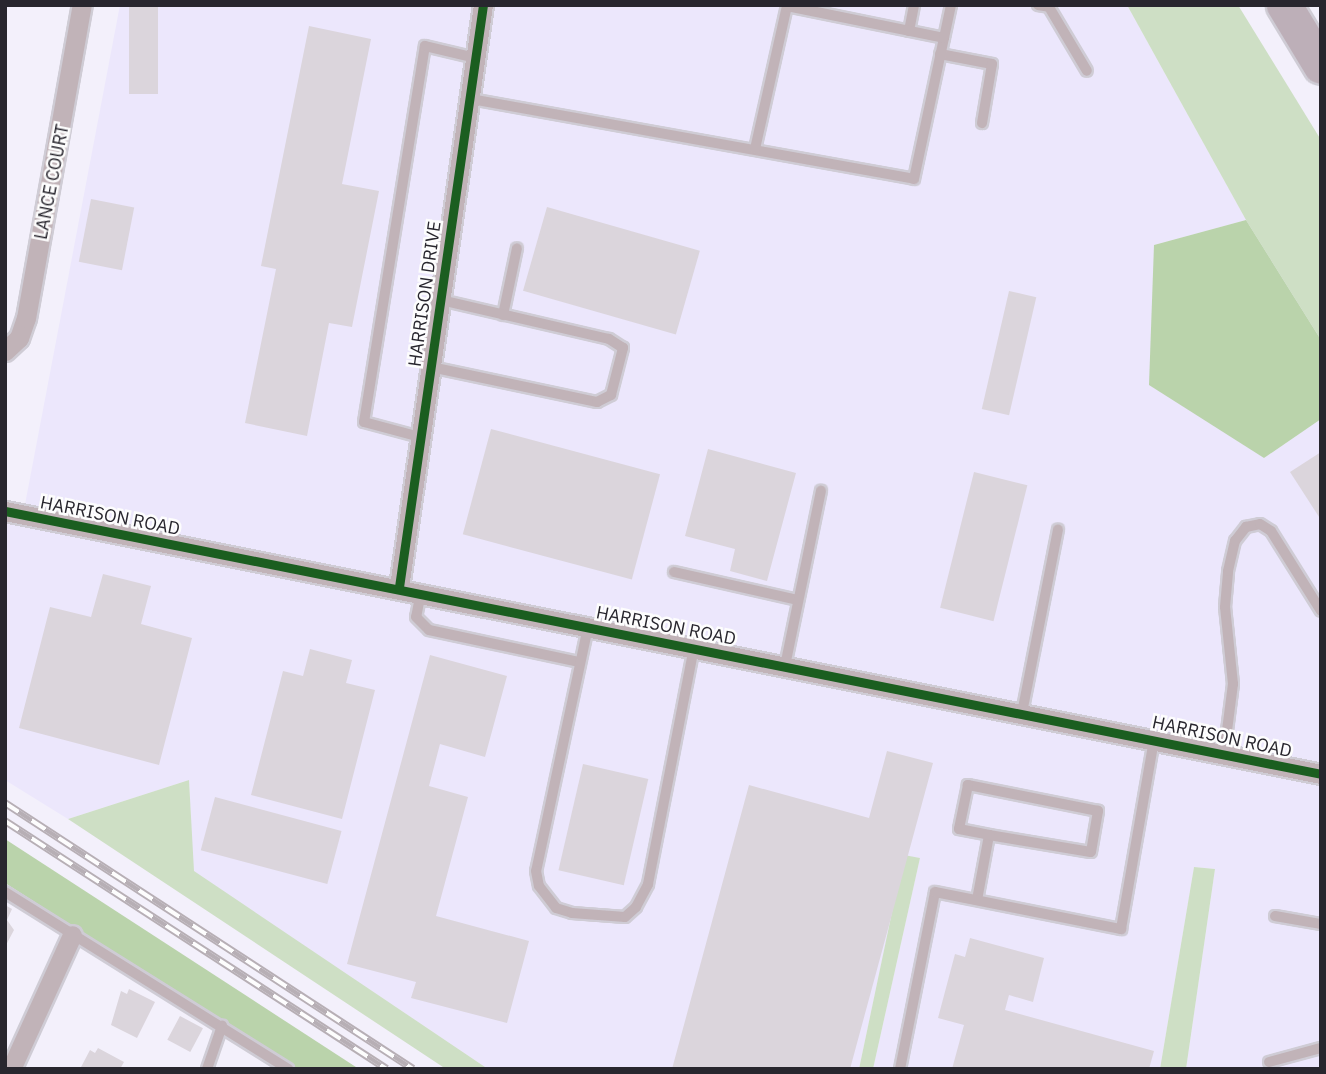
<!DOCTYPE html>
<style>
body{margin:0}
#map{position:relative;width:1326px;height:1074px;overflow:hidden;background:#f3f0fb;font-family:"IBM Plex Sans",sans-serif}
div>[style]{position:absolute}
.built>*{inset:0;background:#ece7fc}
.green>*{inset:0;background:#cedfc5}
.forest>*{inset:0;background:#bad3ab}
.building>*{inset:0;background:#dbd5dc;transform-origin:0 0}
.roads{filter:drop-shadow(2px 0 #cfccd5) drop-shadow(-2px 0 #cfccd5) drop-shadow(0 2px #cfccd5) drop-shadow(0 -2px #cfccd5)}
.service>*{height:10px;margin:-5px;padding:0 5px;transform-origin:5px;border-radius:5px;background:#c1b3b8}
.minor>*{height:19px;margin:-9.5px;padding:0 9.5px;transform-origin:9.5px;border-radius:9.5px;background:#c1b3b8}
.motorway>*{height:35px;margin:-17.5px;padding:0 17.5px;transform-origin:17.5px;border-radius:17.5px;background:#bdafb8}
.rail>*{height:8px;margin-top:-4px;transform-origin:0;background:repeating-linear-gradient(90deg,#fdfdfd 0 16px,#b7afb5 0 32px);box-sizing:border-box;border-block:2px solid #b7afb5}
.cycleway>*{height:9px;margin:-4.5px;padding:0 4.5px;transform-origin:4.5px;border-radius:4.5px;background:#1b5e20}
span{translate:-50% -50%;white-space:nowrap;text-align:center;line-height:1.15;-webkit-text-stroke:5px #fdfdfd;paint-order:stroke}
.street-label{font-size:18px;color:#28262e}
.frame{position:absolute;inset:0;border:7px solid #28262e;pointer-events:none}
</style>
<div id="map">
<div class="built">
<i style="clip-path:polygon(120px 5px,1127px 5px,1246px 220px,1154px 245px,1264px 458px,1321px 419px,1321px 1069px,1186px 1069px,1215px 869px,1194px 867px,1160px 1069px,873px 1069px,920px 858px,904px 856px,859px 1069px,488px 1069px,193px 871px,189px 780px,68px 819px,5px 780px,5px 511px,23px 515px)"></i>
</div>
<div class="green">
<i style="clip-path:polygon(1127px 5px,1238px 5px,1321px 140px,1321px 340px,1246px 220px)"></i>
<i style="clip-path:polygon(189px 780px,194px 871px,488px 1069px,446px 1069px,68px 819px)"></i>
<i style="clip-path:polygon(904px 855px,920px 858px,873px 1069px,859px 1069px)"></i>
<i style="clip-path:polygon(1194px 867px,1215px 869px,1186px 1069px,1160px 1069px)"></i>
</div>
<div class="forest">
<i style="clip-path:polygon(1246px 220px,1321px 340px,1321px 419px,1264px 458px,1149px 385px,1154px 245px)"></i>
<i style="clip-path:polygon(5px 839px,359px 1069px,295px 1069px,5px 883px)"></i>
</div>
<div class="building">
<i style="left:129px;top:5px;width:29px;height:89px"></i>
<i style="clip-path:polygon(309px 26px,371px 39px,342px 184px,379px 191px,352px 327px,329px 323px,307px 436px,245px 423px,276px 269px,261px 266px)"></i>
<i style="left:91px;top:199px;width:44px;height:64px;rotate:11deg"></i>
<i style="left:547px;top:207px;width:159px;height:87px;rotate:16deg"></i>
<i style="left:1009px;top:291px;width:28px;height:121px;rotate:13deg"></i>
<i style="left:491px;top:429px;width:175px;height:109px;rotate:15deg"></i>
<i style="clip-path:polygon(708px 449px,796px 473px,767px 581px,730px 571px,735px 549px,685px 536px)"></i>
<i style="clip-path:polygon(1321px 452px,1321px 520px,1290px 472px)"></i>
<i style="left:974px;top:472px;width:55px;height:140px;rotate:14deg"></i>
<i style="clip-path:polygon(103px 574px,151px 586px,141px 624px,192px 638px,159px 765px,19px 728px,50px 607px,91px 617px)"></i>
<i style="clip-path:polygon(310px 649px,352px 660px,346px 683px,375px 690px,342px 819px,251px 795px,283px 671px,303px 676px)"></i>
<i style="clip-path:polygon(430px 655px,507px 676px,485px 757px,440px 744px,429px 786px,468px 797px,436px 916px,529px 941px,507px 1023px,411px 998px,416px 982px,347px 964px)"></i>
<i style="clip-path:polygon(887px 751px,933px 763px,850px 1069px,672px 1069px,749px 785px,869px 818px)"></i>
<i style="left:583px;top:764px;width:67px;height:109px;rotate:13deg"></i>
<i style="left:215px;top:797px;width:131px;height:55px;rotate:15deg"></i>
<i style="clip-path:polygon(5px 905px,12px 909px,7px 920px,14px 930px,5px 947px)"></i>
<i style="clip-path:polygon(970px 938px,1044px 958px,1033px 1002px,1009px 995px,1005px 1010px,1154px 1051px,1149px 1069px,952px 1069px,964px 1025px,938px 1018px,955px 954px,965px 957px)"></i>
<i style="clip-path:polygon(129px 989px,155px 1002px,137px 1038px,111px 1025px,121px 991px,127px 994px)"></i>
<i style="left:180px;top:1016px;width:26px;height:27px;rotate:28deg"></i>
<i style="clip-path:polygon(98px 1048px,124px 1062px,120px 1069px,80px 1069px,90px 1050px,95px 1053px)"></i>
</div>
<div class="roads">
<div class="service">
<i style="left:1038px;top:5px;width:11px;rotate:10deg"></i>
<i style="left:1049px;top:7px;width:74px;rotate:59.3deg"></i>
<i style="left:909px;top:31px;width:26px;rotate:-79deg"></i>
<i style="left:940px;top:54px;width:53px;rotate:10.9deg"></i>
<i style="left:992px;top:64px;width:60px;rotate:99.6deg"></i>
<i style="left:471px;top:99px;width:450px;rotate:10.2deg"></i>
<i style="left:914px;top:179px;width:144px;rotate:-78deg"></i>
<i style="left:755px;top:149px;width:147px;rotate:-77.4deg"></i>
<i style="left:787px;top:6px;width:160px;rotate:11.5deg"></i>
<i style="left:944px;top:38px;width:34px;rotate:-78deg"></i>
<i style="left:503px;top:315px;width:68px;rotate:-78.2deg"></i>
<i style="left:431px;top:367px;width:170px;rotate:11.9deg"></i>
<i style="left:597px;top:402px;width:16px;rotate:-27deg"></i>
<i style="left:611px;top:395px;width:49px;rotate:-75.7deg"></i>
<i style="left:623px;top:348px;width:17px;rotate:-147deg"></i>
<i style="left:609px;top:339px;width:172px;rotate:-166.9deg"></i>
<i style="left:420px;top:437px;width:58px;rotate:-165deg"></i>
<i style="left:364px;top:422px;width:381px;rotate:-80.8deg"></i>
<i style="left:425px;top:46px;width:52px;rotate:13.2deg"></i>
<i style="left:674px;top:572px;width:127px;rotate:12.7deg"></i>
<i style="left:421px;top:592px;width:25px;rotate:101deg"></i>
<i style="left:416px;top:617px;width:18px;rotate:45deg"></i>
<i style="left:429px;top:630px;width:154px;rotate:12deg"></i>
<i style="left:588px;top:627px;width:249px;rotate:102deg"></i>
<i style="left:536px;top:871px;width:15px;rotate:79deg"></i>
<i style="left:539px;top:886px;width:28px;rotate:52deg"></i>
<i style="left:556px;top:908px;width:17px;rotate:17deg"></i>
<i style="left:572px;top:913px;width:53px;rotate:4.3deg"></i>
<i style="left:625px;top:917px;width:15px;rotate:-42deg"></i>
<i style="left:636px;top:907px;width:26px;rotate:-62deg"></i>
<i style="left:648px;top:884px;width:241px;rotate:-79deg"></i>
<i style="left:785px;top:666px;width:179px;rotate:-78.4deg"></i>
<i style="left:1022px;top:713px;width:187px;rotate:-78.9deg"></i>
<i style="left:1224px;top:754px;width:71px;rotate:-82.7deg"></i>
<i style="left:1233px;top:684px;width:77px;rotate:-95.9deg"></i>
<i style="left:1225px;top:607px;width:36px;rotate:-85deg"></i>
<i style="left:1228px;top:571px;width:31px;rotate:-77deg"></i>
<i style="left:1235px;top:541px;width:18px;rotate:-52deg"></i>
<i style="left:1246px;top:527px;width:14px;rotate:-12deg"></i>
<i style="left:1260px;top:524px;width:13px;rotate:32deg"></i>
<i style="left:1271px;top:531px;width:94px;rotate:58deg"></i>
<i style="left:5px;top:892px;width:334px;rotate:32deg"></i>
<i style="left:977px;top:900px;width:66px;rotate:-79.5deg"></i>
<i style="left:989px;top:835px;width:103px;rotate:9.5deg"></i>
<i style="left:1091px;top:852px;width:42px;rotate:-80.3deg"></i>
<i style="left:1098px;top:811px;width:133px;rotate:-168.7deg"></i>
<i style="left:968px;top:785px;width:45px;rotate:101.6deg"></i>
<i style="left:959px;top:829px;width:31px;rotate:11deg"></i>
<i style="left:1275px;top:916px;width:47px;rotate:9.9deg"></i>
<i style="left:1269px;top:1062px;width:54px;rotate:-15.1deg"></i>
<i style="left:207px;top:1069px;width:46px;rotate:-70.8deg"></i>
<i style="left:900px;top:1069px;width:180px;rotate:-78.8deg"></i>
<i style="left:935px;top:892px;width:190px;rotate:11.3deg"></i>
<i style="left:1121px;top:929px;width:192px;rotate:-80.1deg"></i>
</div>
<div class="minor">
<i style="left:5px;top:351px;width:19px;rotate:-43deg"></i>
<i style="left:19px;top:338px;width:21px;rotate:-71deg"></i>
<i style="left:26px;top:318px;width:318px;rotate:-79.9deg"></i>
<i style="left:5px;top:511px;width:1342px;rotate:11.3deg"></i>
<i style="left:399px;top:587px;width:588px;rotate:-81.79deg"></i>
<i style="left:11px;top:1069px;width:147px;rotate:-65.5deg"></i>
</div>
<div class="motorway">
<i style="left:1284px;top:5px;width:71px;rotate:58.8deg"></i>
</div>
</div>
<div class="rail">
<i style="left:5px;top:803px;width:487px;rotate:33.1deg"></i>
<i style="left:5px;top:821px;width:455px;rotate:33deg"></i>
</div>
<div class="cycleway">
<i style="left:5px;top:511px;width:1342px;rotate:11.3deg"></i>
<i style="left:399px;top:587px;width:588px;rotate:-81.79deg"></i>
</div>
<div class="street-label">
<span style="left:52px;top:182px;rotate:-79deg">LANCE COURT</span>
<span style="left:425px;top:294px;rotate:-82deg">HARRISON DRIVE</span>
<span style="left:110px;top:516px;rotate:11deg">HARRISON ROAD</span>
<span style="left:666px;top:626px;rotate:11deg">HARRISON ROAD</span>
<span style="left:1222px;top:737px;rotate:12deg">HARRISON ROAD</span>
</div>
<div class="frame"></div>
</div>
